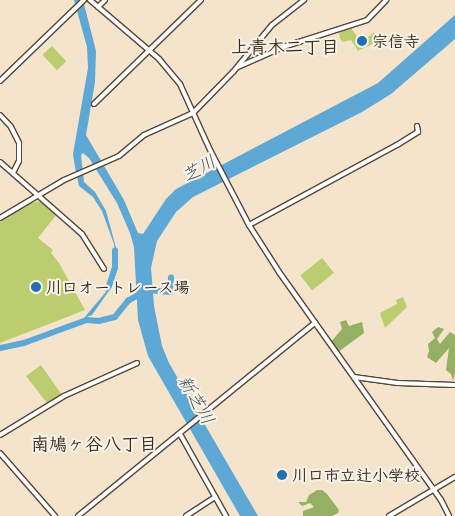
<!DOCTYPE html>
<meta charset="utf-8">
<style>
body{margin:0}
#map{position:relative;width:455px;height:516px;overflow:hidden;background:#f4e4cc;font-family:Delius,"Klee One",sans-serif}
div>[style]{position:absolute}
.green>*{inset:0;background:#bccd70;transform-origin:0 0}
.forest>*{inset:0;background:#95b062}
.water>*{inset:0;background:#5da8d5}
.river>*{height:5.5px;margin:-2.75px;padding:0 2.75px;transform-origin:2.75px;border-radius:2.75px;background:#5da8d5}
.roads{filter:drop-shadow(1px 0 #574638) drop-shadow(-1px 0 #574638) drop-shadow(0 1px #574638) drop-shadow(0 -1px #574638)}
.secondary>*{height:4px;margin:-2px;padding:0 2px;transform-origin:2px;border-radius:2px;background:#fff}
.dots>*{width:14px;height:14px;translate:-50% -50%;box-sizing:border-box;border:2px solid #f7f3e8;border-radius:50%}
span{translate:-50% -50%;white-space:nowrap;text-align:center;line-height:1.15;-webkit-text-stroke:4px #f7f3e8;paint-order:stroke}
.poi-label{font-size:16px;color:#3b2a1e;font-weight:700}
.left{translate:0 -50%;text-align:left}
.neighbourhood-label{font-size:18px;color:#3b2a1e;font-weight:700}
.water-label{font-size:18px;color:#47565e;font-style:italic}
</style>
<div id="map">
<div class="green">
<i style="clip-path:polygon(351px 28px,359px 39px,357px 41px,361px 47px,368px 43px,367px 38px,374px 32px,379px 41px,358px 51px,351px 40px,343px 42px,340px 39px,339px 32px)"></i>
<i style="left:52px;top:46px;width:21px;height:13px;rotate:47deg"></i>
<i style="clip-path:polygon(41px 201px,57px 214px,38px 238px,53px 250px,51px 253px,59px 263px,85px 310px,0 343px,0 221px,32px 203px)"></i>
<i style="left:322px;top:258px;width:19px;height:28px;rotate:51deg"></i>
<i style="clip-path:polygon(403px 297px,407px 307px,385px 328px,380px 313px,397px 304px,396px 300px)"></i>
<i style="clip-path:polygon(41px 365px,62px 395px,47px 403px,26px 376px)"></i>
</div>
<div class="forest">
<i style="clip-path:polygon(346px 320px,349px 326px,362px 322px,364px 333px,338px 352px,331px 342px,342px 329px,340px 322px)"></i>
<i style="clip-path:polygon(438px 327px,444px 329px,437px 339px,440px 344px,450px 332px,455px 335px,455px 373px,453px 381px,451px 374px,446px 370px,449px 348px,436px 363px,427px 357px,429px 351px,428px 344px,435px 338px,432px 332px)"></i>
<i style="clip-path:polygon(317px 490px,322px 490px,327px 494px,339px 510px,338px 513px,332px 516px,303px 516px,303px 511px,314px 507px,310px 503px,302px 506px,298px 502px,306px 502px,309px 495px)"></i>
</div>
<div class="water">
<i style="clip-path:polygon(74px 0,83px 0,96px 51px,95px 82px,86px 135px,124px 200px,138px 233px,143px 234px,166px 199px,176px 189px,378px 83px,455px 15px,455px 39px,391px 94px,362px 112px,193px 197px,176px 212px,157px 241px,151px 268px,154px 306px,162px 346px,169px 363px,258px 516px,240px 516px,148px 356px,138px 320px,134px 247px,130px 233px,117px 203px,89px 158px,83px 153px,81px 155px,84px 182px,95px 192px,106px 211px,118px 255px,117px 271px,111px 288px,92px 315px,84px 318px,105px 293px,113px 277px,116px 261px,114px 244px,102px 211px,93px 197px,79px 186px,75px 167px,73px 154px,88px 68px,87px 47px)"></i>
</div>
<div class="river">
<i style="left:109px;top:286px;width:19px;rotate:-72deg"></i>
<i style="left:115px;top:268px;width:17px;rotate:-90deg"></i>
<i style="left:148px;top:290px;width:22px;rotate:5deg"></i>
<i style="left:170px;top:292px;width:14px;rotate:-86deg"></i>
<i style="left:0;top:348px;width:25px;rotate:-12deg"></i>
<i style="left:24px;top:343px;width:67px;rotate:-20.1deg"></i>
<i style="left:87px;top:320px;width:12px;rotate:5deg"></i>
<i style="left:99px;top:321px;width:16px;rotate:-14deg"></i>
<i style="left:115px;top:317px;width:21px;rotate:-51deg"></i>
<i style="left:128px;top:301px;width:16px;rotate:-30deg"></i>
</div>
<div class="roads">
<div class="secondary">
<i style="left:90px;top:0;width:91px;rotate:40.5deg"></i>
<i style="left:159px;top:59px;width:33px;rotate:50deg"></i>
<i style="left:180px;top:84px;width:75px;rotate:65.5deg"></i>
<i style="left:211px;top:152px;width:82px;rotate:62.5deg"></i>
<i style="left:249px;top:225px;width:56px;rotate:57.4deg"></i>
<i style="left:279px;top:272px;width:280px;rotate:54.6deg"></i>
<i style="left:441px;top:500px;width:18px;rotate:63deg"></i>
<i style="left:98px;top:7px;width:10px;rotate:-45deg"></i>
<i style="left:238px;top:67px;width:49px;rotate:-24deg"></i>
<i style="left:283px;top:47px;width:88px;rotate:-17.8deg"></i>
<i style="left:367px;top:20px;width:28px;rotate:-46deg"></i>
<i style="left:0;top:81px;width:117px;rotate:-44deg"></i>
<i style="left:94px;top:104px;width:149px;rotate:-44.2deg"></i>
<i style="left:0;top:115px;width:16px;rotate:47deg"></i>
<i style="left:11px;top:127px;width:18px;rotate:63deg"></i>
<i style="left:19px;top:143px;width:18px;rotate:90deg"></i>
<i style="left:19px;top:161px;width:13px;rotate:117deg"></i>
<i style="left:0;top:162px;width:109px;rotate:41.3deg"></i>
<i style="left:82px;top:234px;width:41px;rotate:57.8deg"></i>
<i style="left:0;top:218px;width:74px;rotate:-30.7deg"></i>
<i style="left:64px;top:180px;width:60px;rotate:-23.6deg"></i>
<i style="left:119px;top:156px;width:33px;rotate:-40deg"></i>
<i style="left:144px;top:135px;width:54px;rotate:-24.2deg"></i>
<i style="left:193px;top:113px;width:57px;rotate:-45.7deg"></i>
<i style="left:233px;top:72px;width:61px;rotate:-50.3deg"></i>
<i style="left:272px;top:25px;width:41px;rotate:-38deg"></i>
<i style="left:249px;top:225px;width:168px;rotate:-28.4deg"></i>
<i style="left:397px;top:145px;width:25px;rotate:-32deg"></i>
<i style="left:418px;top:132px;width:6px;rotate:-99deg"></i>
<i style="left:354px;top:377px;width:44px;rotate:7.8deg"></i>
<i style="left:398px;top:383px;width:57px;rotate:2deg"></i>
<i style="left:180px;top:434px;width:94px;rotate:60.7deg"></i>
<i style="left:0;top:435px;width:75px;rotate:-31.4deg"></i>
<i style="left:64px;top:396px;width:80px;rotate:-24.3deg"></i>
<i style="left:0;top:453px;width:84px;rotate:48.9deg"></i>
<i style="left:78px;top:516px;width:306px;rotate:-39.2deg"></i>
<i style="left:186px;top:516px;width:35px;rotate:-33deg"></i>
<i style="left:389px;top:516px;width:77px;rotate:-30.6deg"></i>
</div>
</div>
<div class="dots">
<i style="left:362px;top:41px;background:#1f6fb2"></i>
<i style="left:36px;top:287px;background:#1f6fb2"></i>
<i style="left:282px;top:475px;background:#1f6fb2"></i>
</div>
<div class="poi-label">
<span class="left" style="left:372px;top:41px">宗信寺</span>
<span class="left" style="left:46px;top:287px">川口オートレース場</span>
<span class="left" style="left:292px;top:475px">川口市立辻小学校</span>
</div>
<div class="neighbourhood-label">
<span style="left:285px;top:47px">上青木二丁目</span>
<span style="left:94px;top:444px">南鳩ヶ谷八丁目</span>
</div>
<div class="water-label">
<span style="left:199px;top:169px;rotate:-30deg">芝川</span>
<span style="left:196px;top:400px;rotate:60deg">新芝川</span>
</div>
</div>
